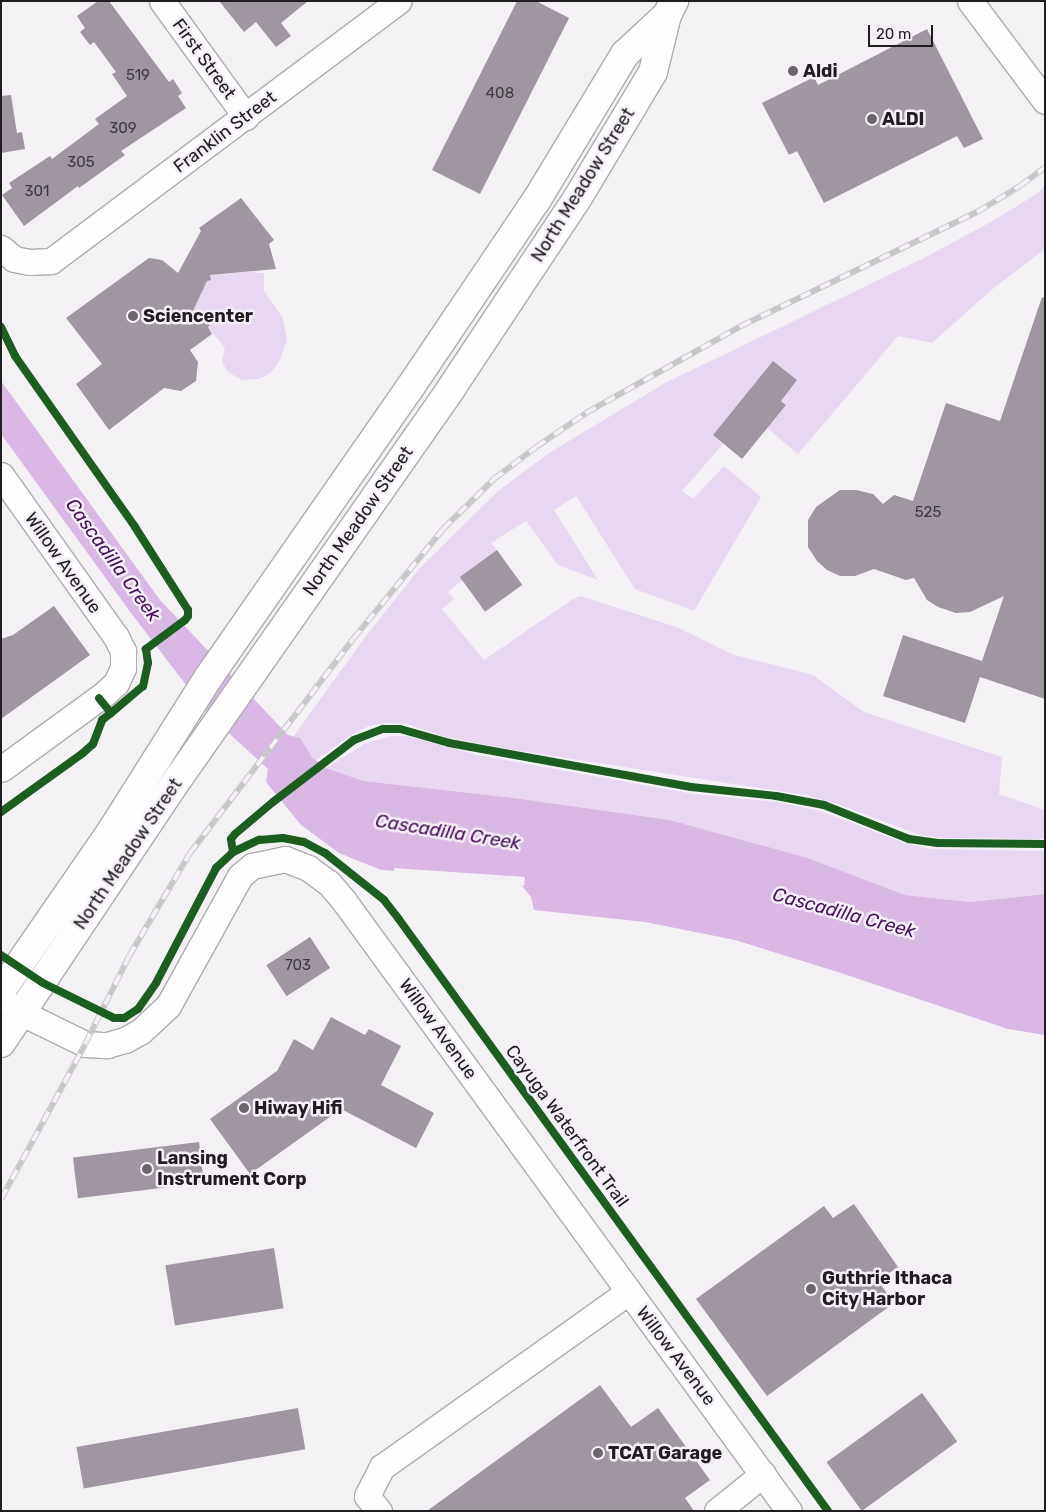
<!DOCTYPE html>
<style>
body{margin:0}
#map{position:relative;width:1046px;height:1512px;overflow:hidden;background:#f4f1f5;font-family:Rubik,sans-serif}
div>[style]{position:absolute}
.green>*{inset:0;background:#e8d7f0}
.water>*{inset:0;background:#d9b8e6}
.pier>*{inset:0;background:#f4f1f5}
.building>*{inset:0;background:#9f96a2;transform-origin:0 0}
.roads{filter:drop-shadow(1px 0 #aeacaf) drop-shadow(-1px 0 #aeacaf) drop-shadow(0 1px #aeacaf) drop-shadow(0 -1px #aeacaf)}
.minor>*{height:25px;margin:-12.5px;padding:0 12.5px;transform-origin:12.5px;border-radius:12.5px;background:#fdfdfe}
.highway>*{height:28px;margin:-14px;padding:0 14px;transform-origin:14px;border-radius:14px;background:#fdfdfe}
.rail>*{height:5.5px;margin-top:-2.75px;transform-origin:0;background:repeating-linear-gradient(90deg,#f5eff7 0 11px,#c8c7c8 0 22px);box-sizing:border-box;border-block:1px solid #c8c7c8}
.cycleway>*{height:8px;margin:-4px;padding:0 4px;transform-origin:4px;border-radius:4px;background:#1b5e20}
.dots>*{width:14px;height:14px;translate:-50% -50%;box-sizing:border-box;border:2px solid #f5eff7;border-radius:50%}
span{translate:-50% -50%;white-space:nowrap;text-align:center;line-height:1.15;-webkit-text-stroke:5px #f5eff7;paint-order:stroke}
.number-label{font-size:15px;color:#3f3b40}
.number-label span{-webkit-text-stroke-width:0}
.street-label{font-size:18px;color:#1f1d1f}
.poi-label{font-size:18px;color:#1f1d1f;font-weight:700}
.left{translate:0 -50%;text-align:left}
.water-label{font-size:19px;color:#4a0f5c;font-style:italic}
.frame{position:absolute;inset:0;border:2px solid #1f1d1f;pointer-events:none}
.scale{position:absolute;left:868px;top:25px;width:65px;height:22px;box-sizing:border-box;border:2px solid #1f1d1f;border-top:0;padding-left:6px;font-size:15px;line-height:18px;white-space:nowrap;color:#1f1d1f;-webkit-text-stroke:4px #f5eff7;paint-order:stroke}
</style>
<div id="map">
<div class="green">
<i style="clip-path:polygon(1045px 185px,1045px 249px,995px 287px,932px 343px,898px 336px,798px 454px,767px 428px,786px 404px,756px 382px,713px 435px,723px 444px,682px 491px,693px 499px,724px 466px,761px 497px,694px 611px,635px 589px,576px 496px,554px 510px,598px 580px,558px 565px,526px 521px,491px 543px,497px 550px,448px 592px,454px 599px,442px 609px,484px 660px,573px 599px,581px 596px,679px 628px,734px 655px,813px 675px,864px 712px,1002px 757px,999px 794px,1045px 810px,1045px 839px,943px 838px,920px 835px,835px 803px,805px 795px,508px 749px,446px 737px,407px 724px,387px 723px,369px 726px,353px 734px,316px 760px,304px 747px,300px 738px,293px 737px,366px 636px,420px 568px,498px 491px,549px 453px,665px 383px,926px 257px,996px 219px,1038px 193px)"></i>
<i style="clip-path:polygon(256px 271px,256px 273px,264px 273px,264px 291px,283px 318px,287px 340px,280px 360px,271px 373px,258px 379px,242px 380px,228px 372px,222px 362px,225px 348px,208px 327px,210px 325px,192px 313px,200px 297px,195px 295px,210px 275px)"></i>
<i style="clip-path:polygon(392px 736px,407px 736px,477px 755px,694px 794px,777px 802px,820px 811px,905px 843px,931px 849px,1045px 851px,1045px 894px,970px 902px,905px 895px,808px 858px,670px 820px,514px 798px,364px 781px,326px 768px,366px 743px)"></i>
</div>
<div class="water">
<i style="clip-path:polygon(1px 381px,160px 600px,288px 735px,300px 738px,312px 757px,326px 768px,364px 781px,514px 798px,670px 820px,808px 858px,905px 895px,970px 902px,1045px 894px,1045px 1035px,1008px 1029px,841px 973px,735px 940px,645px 922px,534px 910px,531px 897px,523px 887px,507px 879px,381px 870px,339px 853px,301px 825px,266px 782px,268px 769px,209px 715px,131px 613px,1px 434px)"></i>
</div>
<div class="pier">
<i style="clip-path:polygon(394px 868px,525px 877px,524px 886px,514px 885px,507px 881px,394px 873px)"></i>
</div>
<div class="building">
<i style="clip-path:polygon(98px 1px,109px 1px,169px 82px,173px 79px,182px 93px,178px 96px,186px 108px,121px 151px,125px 155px,79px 188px,78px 186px,24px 226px,2px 195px,12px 188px,9px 183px,50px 156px,52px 159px,99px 124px,95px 119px,127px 96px,112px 74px,116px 72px,94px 42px,90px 45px,80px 32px,85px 28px,77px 16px)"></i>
<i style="clip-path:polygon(219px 1px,308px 1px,281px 23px,291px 36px,276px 47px,256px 22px,244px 32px)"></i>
<i style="clip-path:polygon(517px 1px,536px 1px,569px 18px,480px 194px,432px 170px)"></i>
<i style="clip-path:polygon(927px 29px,983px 139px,964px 148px,957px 136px,824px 203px,797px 151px,789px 155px,762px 103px,814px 77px,818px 85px)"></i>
<i style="clip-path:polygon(11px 95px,17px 133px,22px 132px,25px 149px,1px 153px,1px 96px)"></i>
<i style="clip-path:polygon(241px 198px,274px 240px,269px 244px,276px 269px,210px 275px,211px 280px,207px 281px,192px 313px,210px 325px,208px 327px,212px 334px,190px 350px,198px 362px,196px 381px,181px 391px,164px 388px,109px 430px,76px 384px,102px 364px,66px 318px,149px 258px,162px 260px,178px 273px,201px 231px,199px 228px)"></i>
<i style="clip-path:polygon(1042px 297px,1045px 298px,1045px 699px,980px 677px,965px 723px,883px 696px,903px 635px,982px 661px,1004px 596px,970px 612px,956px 613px,938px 607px,927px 600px,914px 578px,906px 580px,874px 569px,855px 576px,840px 576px,827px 570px,817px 561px,808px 547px,808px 520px,816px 507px,840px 490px,856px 490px,873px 494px,883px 504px,894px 495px,913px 501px,946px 403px,1000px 421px)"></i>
<i style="clip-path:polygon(773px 361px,797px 380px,781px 401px,786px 405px,742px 459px,713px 435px)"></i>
<i style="left:497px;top:550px;width:43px;height:46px;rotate:54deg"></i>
<i style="clip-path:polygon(54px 606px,90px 655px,1px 719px,1px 639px,13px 635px)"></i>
<i style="left:310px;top:937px;width:37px;height:52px;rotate:57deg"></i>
<i style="clip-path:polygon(331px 1017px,365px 1035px,369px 1029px,401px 1046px,381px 1085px,434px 1113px,416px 1148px,341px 1109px,250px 1174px,210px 1119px,277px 1071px,294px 1039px,313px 1050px)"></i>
<i style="left:199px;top:1142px;width:41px;height:127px;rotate:83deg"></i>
<i style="clip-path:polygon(854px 1204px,898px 1267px,878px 1281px,894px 1303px,767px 1396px,696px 1299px,824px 1206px,833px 1218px)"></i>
<i style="left:274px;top:1248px;width:61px;height:110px;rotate:81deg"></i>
<i style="clip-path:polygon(600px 1385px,631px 1427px,658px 1408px,710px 1480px,685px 1498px,694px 1511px,427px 1511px)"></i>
<i style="left:922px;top:1393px;width:60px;height:118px;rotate:54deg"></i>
<i style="left:298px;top:1408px;width:42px;height:225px;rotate:80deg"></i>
</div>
<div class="roads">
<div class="minor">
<i style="left:162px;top:1px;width:143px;rotate:54.1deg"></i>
<i style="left:970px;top:1px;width:125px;rotate:53.1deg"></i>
<i style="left:1px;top:248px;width:17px;rotate:40deg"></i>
<i style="left:14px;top:259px;width:16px;rotate:11deg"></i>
<i style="left:30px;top:262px;width:21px;rotate:-3deg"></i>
<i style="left:51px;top:261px;width:434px;rotate:-36.8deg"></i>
<i style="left:1px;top:475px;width:199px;rotate:54.6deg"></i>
<i style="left:116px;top:637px;width:16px;rotate:63deg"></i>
<i style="left:123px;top:651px;width:17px;rotate:90deg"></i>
<i style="left:123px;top:668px;width:17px;rotate:115deg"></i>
<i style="left:116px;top:683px;width:16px;rotate:137deg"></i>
<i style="left:104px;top:694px;width:127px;rotate:143.9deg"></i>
<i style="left:1px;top:999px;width:25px;rotate:34deg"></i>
<i style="left:22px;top:1013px;width:70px;rotate:26.2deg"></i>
<i style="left:85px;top:1044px;width:22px;rotate:3deg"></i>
<i style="left:107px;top:1045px;width:19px;rotate:-16deg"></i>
<i style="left:125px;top:1040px;width:18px;rotate:-29deg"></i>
<i style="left:141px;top:1031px;width:37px;rotate:-43deg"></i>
<i style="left:168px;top:1006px;width:149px;rotate:-61deg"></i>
<i style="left:240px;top:876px;width:16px;rotate:-40deg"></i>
<i style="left:252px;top:866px;width:34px;rotate:-12deg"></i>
<i style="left:285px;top:859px;width:25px;rotate:21deg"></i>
<i style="left:308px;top:868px;width:26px;rotate:36deg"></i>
<i style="left:329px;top:883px;width:23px;rotate:50deg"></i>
<i style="left:344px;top:901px;width:755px;rotate:53.89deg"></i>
<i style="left:379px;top:1511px;width:19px;rotate:-129deg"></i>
<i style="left:367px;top:1496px;width:33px;rotate:-63deg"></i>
<i style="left:382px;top:1467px;width:302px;rotate:-35.4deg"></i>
<i style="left:717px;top:1511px;width:59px;rotate:-38.8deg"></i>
</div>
<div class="highway">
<i style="left:1px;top:991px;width:196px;rotate:-55.4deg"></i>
<i style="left:112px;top:830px;width:180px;rotate:-57.7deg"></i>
<i style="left:208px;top:678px;width:352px;rotate:-55.2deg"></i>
<i style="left:409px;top:389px;width:227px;rotate:-56deg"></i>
<i style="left:536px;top:201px;width:172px;rotate:-58.8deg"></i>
<i style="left:625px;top:54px;width:57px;rotate:-42.9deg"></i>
<i style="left:1px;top:1043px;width:321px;rotate:-56.2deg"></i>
<i style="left:180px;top:776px;width:471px;rotate:-55deg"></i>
<i style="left:450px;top:390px;width:229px;rotate:-56.4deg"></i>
<i style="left:577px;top:199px;width:148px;rotate:-59.1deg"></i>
<i style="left:653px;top:72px;width:59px;rotate:-76.2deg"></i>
<i style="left:667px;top:15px;width:16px;rotate:-63deg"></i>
</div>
</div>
<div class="rail">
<i style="left:1px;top:1199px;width:176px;rotate:-61.5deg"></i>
<i style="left:85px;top:1044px;width:98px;rotate:-63.4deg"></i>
<i style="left:129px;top:956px;width:120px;rotate:-59.4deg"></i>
<i style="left:190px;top:853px;width:269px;rotate:-52.7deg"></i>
<i style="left:353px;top:639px;width:142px;rotate:-50.7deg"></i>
<i style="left:443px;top:529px;width:71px;rotate:-44.4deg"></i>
<i style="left:494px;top:479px;width:53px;rotate:-37.3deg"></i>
<i style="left:536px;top:447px;width:60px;rotate:-34.2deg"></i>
<i style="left:586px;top:413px;width:178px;rotate:-29.3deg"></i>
<i style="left:741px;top:326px;width:262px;rotate:-25.8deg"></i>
<i style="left:977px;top:212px;width:50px;rotate:-31.2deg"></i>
<i style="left:1020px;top:186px;width:31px;rotate:-37deg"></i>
</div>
<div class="cycleway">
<i style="left:1px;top:327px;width:32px;rotate:64deg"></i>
<i style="left:15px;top:356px;width:209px;rotate:54.9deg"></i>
<i style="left:135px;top:527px;width:98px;rotate:57.4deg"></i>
<i style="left:188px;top:610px;width:6px;rotate:90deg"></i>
<i style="left:188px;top:616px;width:5px;rotate:127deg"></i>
<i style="left:185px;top:620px;width:49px;rotate:143.4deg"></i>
<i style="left:146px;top:649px;width:14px;rotate:82deg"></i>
<i style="left:148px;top:663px;width:24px;rotate:102deg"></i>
<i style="left:143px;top:686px;width:42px;rotate:139.8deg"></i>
<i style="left:111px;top:713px;width:19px;rotate:-129deg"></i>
<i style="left:1px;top:812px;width:101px;rotate:-35.7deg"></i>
<i style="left:83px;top:753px;width:13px;rotate:-42deg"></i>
<i style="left:93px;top:744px;width:26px;rotate:-69deg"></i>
<i style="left:102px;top:720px;width:11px;rotate:-38deg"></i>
<i style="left:233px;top:852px;width:13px;rotate:-99deg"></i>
<i style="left:231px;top:839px;width:6px;rotate:-51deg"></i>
<i style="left:235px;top:834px;width:50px;rotate:-40.1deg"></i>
<i style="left:273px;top:802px;width:102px;rotate:-37.4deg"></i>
<i style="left:354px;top:740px;width:31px;rotate:-21deg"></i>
<i style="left:383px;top:729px;width:17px"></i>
<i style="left:400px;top:729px;width:51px;rotate:15.9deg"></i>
<i style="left:449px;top:743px;width:246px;rotate:10.3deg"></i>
<i style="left:691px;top:787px;width:85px;rotate:6deg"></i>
<i style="left:776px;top:796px;width:49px;rotate:10.6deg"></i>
<i style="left:824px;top:805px;width:92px;rotate:21.8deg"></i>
<i style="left:909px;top:839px;width:29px;rotate:8deg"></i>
<i style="left:938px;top:843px;width:107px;rotate:0.5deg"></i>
<i style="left:1px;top:955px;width:50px;rotate:33.7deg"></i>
<i style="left:43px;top:983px;width:79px;rotate:26.2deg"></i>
<i style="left:114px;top:1018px;width:10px"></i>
<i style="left:124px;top:1018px;width:17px;rotate:-33deg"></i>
<i style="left:138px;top:1009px;width:32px;rotate:-55deg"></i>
<i style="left:156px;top:983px;width:130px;rotate:-62.4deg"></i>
<i style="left:216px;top:868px;width:23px;rotate:-43deg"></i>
<i style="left:233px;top:852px;width:29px;rotate:-25deg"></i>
<i style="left:259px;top:840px;width:24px;rotate:-5deg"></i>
<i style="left:283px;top:838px;width:21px;rotate:11deg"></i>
<i style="left:304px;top:842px;width:24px;rotate:28deg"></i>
<i style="left:325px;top:853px;width:75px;rotate:38.5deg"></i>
<i style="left:384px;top:900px;width:23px;rotate:52deg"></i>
<i style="left:398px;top:918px;width:732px;rotate:54.05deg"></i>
</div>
<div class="dots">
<i style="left:793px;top:71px;background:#6a676a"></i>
<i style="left:872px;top:119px;background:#6a676a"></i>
<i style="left:133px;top:316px;background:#6a676a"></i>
<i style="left:244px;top:1108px;background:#6a676a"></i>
<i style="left:147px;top:1169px;background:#6a676a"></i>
<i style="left:811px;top:1289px;background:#6a676a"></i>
<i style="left:598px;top:1453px;background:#6a676a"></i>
</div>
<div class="number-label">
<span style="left:138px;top:76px">519</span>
<span style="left:500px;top:94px">408</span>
<span style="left:123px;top:129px">309</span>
<span style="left:81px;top:163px">305</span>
<span style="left:37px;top:192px">301</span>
<span style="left:928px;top:513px">525</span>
<span style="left:298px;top:966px">703</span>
</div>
<div class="street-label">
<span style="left:204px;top:59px;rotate:54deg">First Street</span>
<span style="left:225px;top:132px;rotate:-37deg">Franklin Street</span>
<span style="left:583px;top:185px;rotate:-58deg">North Meadow Street</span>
<span style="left:358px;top:521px;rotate:-55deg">North Meadow Street</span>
<span style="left:63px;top:563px;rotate:55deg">Willow Avenue</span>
<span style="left:128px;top:854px;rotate:-56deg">North Meadow Street</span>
<span style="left:438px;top:1029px;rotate:54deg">Willow Avenue</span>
<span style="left:567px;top:1126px;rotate:54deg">Cayuga Waterfront Trail</span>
<span style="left:676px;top:1356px;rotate:53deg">Willow Avenue</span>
</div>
<div class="poi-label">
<span class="left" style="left:803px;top:71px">Aldi</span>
<span class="left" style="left:882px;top:119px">ALDI</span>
<span class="left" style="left:143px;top:316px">Sciencenter</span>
<span class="left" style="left:254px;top:1108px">Hiway Hifi</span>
<span class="left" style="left:157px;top:1169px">Lansing<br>Instrument Corp</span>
<span class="left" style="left:822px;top:1289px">Guthrie Ithaca<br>City Harbor</span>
<span class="left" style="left:608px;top:1453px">TCAT Garage</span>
</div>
<div class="water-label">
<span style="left:113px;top:560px;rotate:54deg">Cascadilla Creek</span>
<span style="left:448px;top:832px;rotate:9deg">Cascadilla Creek</span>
<span style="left:844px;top:913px;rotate:15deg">Cascadilla Creek</span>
</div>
<div class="frame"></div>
<div class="scale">20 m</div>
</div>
